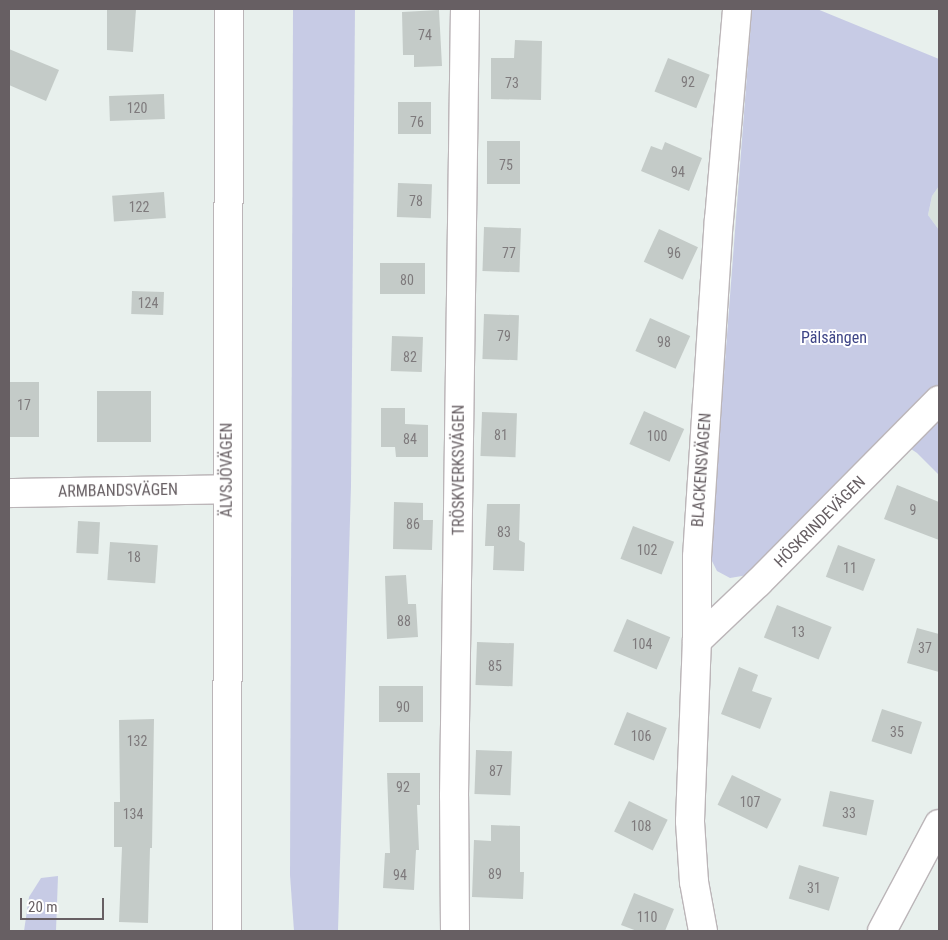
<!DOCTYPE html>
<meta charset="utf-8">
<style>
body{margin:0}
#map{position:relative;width:948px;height:940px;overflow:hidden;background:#e8f0ed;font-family:"Roboto Condensed",sans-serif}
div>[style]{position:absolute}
.education>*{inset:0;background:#d9e2de}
.green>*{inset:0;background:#c7cbe5}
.building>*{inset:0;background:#c4cbc8;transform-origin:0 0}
.roads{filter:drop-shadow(1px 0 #bbb5b8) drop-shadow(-1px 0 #bbb5b8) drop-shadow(0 1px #bbb5b8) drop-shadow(0 -1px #bbb5b8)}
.minor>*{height:28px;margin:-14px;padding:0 14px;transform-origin:14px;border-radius:14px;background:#fff}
.tertiary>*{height:28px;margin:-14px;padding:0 14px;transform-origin:14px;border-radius:14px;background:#fff}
.secondary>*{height:28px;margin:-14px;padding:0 14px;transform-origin:14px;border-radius:14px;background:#fff}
span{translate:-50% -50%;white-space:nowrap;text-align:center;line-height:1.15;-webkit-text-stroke:4px #fff;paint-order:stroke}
.number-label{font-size:14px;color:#7e7a7c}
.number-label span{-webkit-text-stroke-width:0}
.park-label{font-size:16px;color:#3e4586}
.street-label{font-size:16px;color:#675f63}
.frame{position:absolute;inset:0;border:10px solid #675f63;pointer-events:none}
.scale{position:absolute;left:20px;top:898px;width:84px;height:22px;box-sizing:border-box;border:2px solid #675f63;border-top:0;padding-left:6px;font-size:15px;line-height:18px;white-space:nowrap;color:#675f63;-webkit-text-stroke:4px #fff;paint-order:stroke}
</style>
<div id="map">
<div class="education">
<i style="clip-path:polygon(939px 186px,939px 230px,928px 215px,932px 196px)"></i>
</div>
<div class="green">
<i style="clip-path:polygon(293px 9px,355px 9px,351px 486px,338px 931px,294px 931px,290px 875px)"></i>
<i style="clip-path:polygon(752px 9px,817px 9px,939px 59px,939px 186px,932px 196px,928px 215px,939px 230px,939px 475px,917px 453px,887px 433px,748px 575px,730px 578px,717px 571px,710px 557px)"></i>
<i style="clip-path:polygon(58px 876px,56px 931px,24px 931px,29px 897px,41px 878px)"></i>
</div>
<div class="building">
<i style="clip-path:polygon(107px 9px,136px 9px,133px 52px,107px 50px)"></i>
<i style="clip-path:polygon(439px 10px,442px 66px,414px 67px,414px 55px,403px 55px,402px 12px)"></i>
<i style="clip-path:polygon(515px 40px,542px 41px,541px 100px,491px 99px,491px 58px,514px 58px)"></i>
<i style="clip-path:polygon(9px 49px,59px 70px,46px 101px,9px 85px)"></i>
<i style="left:668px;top:58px;width:45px;height:36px;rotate:22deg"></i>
<i style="left:164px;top:94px;width:25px;height:55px;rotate:88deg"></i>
<i style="left:398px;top:102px;width:33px;height:32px"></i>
<i style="left:487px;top:141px;width:33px;height:43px"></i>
<i style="clip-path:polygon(665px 142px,702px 158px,689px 191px,641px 171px,651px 146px,662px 150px)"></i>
<i style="left:398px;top:183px;width:34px;height:34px;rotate:2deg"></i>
<i style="left:164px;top:192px;width:26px;height:52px;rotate:86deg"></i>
<i style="left:484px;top:227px;width:37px;height:44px;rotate:2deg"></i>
<i style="left:659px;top:229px;width:43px;height:36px;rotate:25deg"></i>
<i style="left:425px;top:263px;width:31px;height:45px;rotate:90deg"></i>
<i style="left:132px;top:291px;width:32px;height:23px;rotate:2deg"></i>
<i style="left:484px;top:314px;width:35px;height:45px;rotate:2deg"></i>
<i style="left:650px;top:318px;width:44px;height:36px;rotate:24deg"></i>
<i style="left:392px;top:336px;width:31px;height:35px;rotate:2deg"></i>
<i style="left:9px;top:382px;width:30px;height:55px"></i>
<i style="left:97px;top:391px;width:54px;height:51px"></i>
<i style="clip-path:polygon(381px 408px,405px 408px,405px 424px,428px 425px,428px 457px,396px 457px,395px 447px,381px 447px)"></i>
<i style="left:644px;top:411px;width:44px;height:36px;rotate:24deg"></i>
<i style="left:482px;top:412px;width:35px;height:44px;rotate:2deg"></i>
<i style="clip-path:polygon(897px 485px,939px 502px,939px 540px,884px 519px)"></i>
<i style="clip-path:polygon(394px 502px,423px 503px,423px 520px,433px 520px,432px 550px,393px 549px)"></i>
<i style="clip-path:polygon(487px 504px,520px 504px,519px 540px,525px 543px,524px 571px,493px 570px,494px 546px,485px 546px)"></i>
<i style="left:78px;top:521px;width:22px;height:32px;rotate:3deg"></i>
<i style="left:633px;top:526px;width:44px;height:35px;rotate:21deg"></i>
<i style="left:110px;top:542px;width:48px;height:38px;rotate:4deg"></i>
<i style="left:838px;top:545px;width:40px;height:34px;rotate:21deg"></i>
<i style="clip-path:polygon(406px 575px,408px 604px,416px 604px,418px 637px,387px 639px,385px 576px)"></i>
<i style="left:777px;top:605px;width:59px;height:35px;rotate:22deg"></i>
<i style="left:627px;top:619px;width:47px;height:35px;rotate:23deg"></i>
<i style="clip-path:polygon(917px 628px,939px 634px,939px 672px,907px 663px)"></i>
<i style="left:477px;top:642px;width:37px;height:43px;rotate:2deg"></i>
<i style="clip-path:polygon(739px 667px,758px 675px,752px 691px,772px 698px,760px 729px,721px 714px)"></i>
<i style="left:379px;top:686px;width:44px;height:36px"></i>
<i style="left:882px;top:709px;width:42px;height:34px;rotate:18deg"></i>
<i style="left:627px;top:712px;width:43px;height:35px;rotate:22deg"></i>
<i style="clip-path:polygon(154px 719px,152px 848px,150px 848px,148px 923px,119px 922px,122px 847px,114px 847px,114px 802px,120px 802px,119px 720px)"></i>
<i style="left:476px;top:750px;width:36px;height:44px;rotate:2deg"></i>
<i style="clip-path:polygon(387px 773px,420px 773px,420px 805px,417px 805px,419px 850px,416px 850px,414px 890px,383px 888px,385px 853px,390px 853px)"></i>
<i style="left:732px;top:775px;width:55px;height:33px;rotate:26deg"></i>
<i style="left:830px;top:791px;width:45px;height:36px;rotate:12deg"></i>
<i style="left:629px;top:801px;width:43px;height:34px;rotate:26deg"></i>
<i style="clip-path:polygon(491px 825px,520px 826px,520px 872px,524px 872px,523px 899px,472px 897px,474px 840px,491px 841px)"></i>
<i style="left:799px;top:865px;width:42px;height:35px;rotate:17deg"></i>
<i style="clip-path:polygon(634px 893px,674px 909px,665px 931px,637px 931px,621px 925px)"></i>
</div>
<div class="roads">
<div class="minor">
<i style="left:9px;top:493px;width:219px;rotate:-1deg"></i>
<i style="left:697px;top:641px;width:84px;rotate:-43.6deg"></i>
<i style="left:758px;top:583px;width:257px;rotate:-45.3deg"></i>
<i style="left:455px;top:931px;width:135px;rotate:-90.4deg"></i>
<i style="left:454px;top:796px;width:787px;rotate:-89.2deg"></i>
<i style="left:703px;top:931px;width:50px;rotate:-100.4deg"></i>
<i style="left:694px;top:882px;width:61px;rotate:-93.8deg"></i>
<i style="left:690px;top:821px;width:180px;rotate:-87.8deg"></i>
<i style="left:697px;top:641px;width:84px;rotate:-90deg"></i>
<i style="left:697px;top:557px;width:338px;rotate:-86.3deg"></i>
<i style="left:719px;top:220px;width:212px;rotate:-85.1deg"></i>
</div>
<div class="tertiary">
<i style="left:882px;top:931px;width:121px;rotate:-62deg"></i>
</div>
<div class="secondary">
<i style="left:227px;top:931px;width:922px;rotate:-89.88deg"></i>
</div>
</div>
<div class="number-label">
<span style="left:425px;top:35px">74</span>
<span style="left:688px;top:82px">92</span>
<span style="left:512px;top:83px">73</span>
<span style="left:137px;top:108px">120</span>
<span style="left:417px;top:122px">76</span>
<span style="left:506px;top:165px">75</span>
<span style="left:678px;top:172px">94</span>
<span style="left:416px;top:201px">78</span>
<span style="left:139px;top:207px">122</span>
<span style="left:509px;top:253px">77</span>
<span style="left:674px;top:253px">96</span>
<span style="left:407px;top:280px">80</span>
<span style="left:148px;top:303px">124</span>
<span style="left:504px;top:336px">79</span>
<span style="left:664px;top:342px">98</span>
<span style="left:410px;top:357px">82</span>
<span style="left:24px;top:405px">17</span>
<span style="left:501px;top:435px">81</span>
<span style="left:657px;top:436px">100</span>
<span style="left:410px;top:439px">84</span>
<span style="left:913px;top:510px">9</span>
<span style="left:413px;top:524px">86</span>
<span style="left:504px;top:532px">83</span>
<span style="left:647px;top:550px">102</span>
<span style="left:134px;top:557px">18</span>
<span style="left:850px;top:568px">11</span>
<span style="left:404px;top:621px">88</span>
<span style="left:798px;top:632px">13</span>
<span style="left:642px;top:644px">104</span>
<span style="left:925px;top:648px">37</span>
<span style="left:495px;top:666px">85</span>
<span style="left:403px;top:707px">90</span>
<span style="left:897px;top:732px">35</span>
<span style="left:641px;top:736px">106</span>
<span style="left:137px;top:741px">132</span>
<span style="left:496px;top:771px">87</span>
<span style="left:403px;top:787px">92</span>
<span style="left:750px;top:802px">107</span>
<span style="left:849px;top:813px">33</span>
<span style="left:133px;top:814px">134</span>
<span style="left:641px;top:826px">108</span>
<span style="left:495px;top:874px">89</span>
<span style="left:400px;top:875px">94</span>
<span style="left:814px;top:888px">31</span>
<span style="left:647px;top:917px">110</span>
</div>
<div class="park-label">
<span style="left:834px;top:338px">Pälsängen</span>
</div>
<div class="street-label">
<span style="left:227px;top:470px;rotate:-90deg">ÄLVSJÖVÄGEN</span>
<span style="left:459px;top:470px;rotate:-90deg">TRÖSKVERKSVÄGEN</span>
<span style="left:702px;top:470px;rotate:-86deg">BLACKENSVÄGEN</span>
<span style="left:118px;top:491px;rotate:-1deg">ARMBANDSVÄGEN</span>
<span style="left:820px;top:522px;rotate:-45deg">HÖSKRINDEVÄGEN</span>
</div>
<div class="frame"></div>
<div class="scale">20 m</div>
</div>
